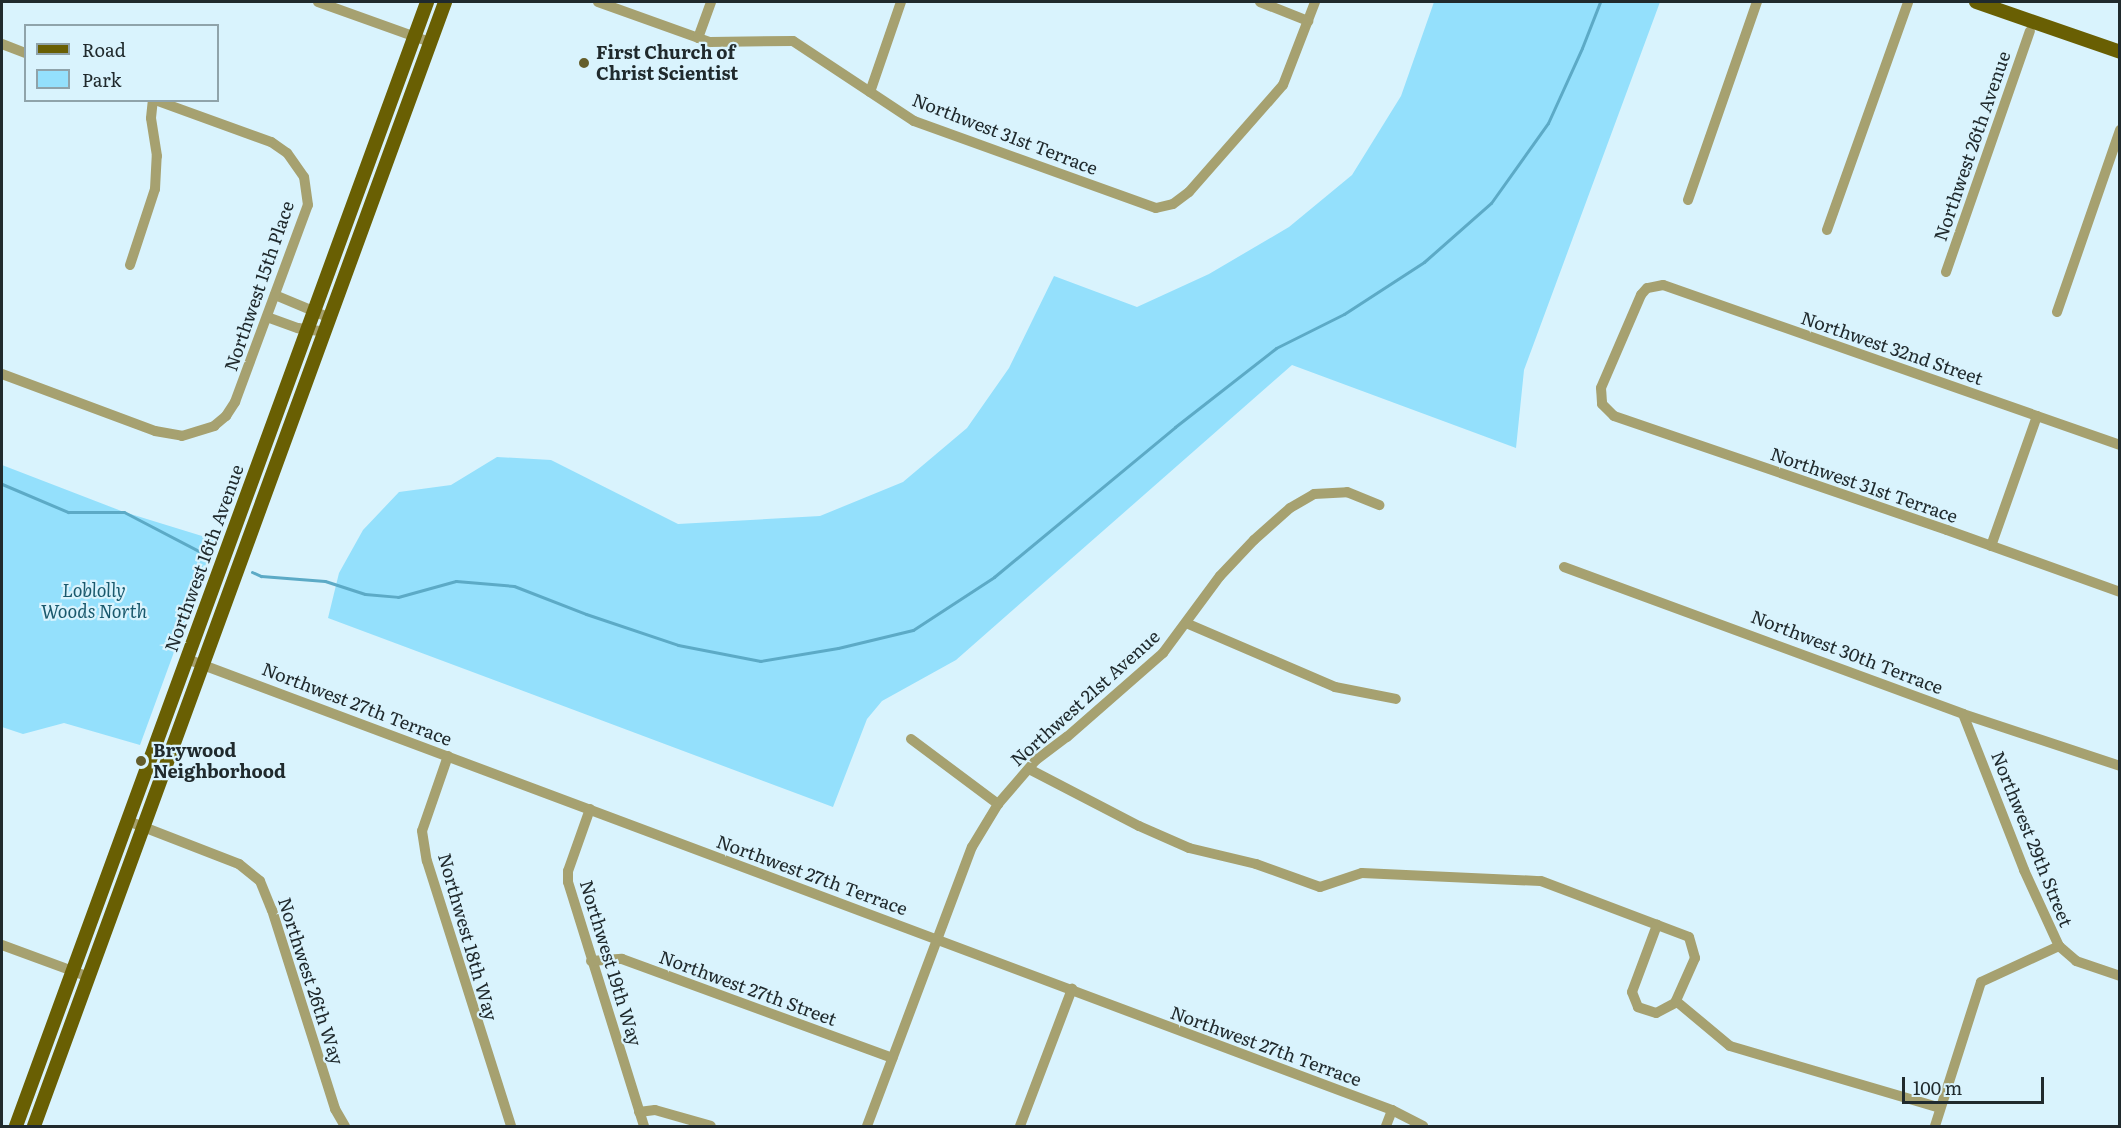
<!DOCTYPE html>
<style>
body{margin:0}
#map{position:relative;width:2121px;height:1128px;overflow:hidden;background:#d9f3fd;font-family:Literata,serif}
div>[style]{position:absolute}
.green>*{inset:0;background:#94e0fc}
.stream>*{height:3px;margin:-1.5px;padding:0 1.5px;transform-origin:1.5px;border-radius:1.5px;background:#5caac6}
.minor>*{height:10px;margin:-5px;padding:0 5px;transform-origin:5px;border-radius:5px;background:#a6a170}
.major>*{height:14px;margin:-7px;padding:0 7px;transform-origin:7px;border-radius:7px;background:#695f03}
.dots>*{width:16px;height:16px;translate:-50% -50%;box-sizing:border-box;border:3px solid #d9f3fd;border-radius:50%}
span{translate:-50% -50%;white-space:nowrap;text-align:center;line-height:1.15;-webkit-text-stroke:4.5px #d9f3fd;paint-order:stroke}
.poi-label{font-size:18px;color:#202a2d;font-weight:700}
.left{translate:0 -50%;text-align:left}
.street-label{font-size:18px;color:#202a2d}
.park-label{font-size:18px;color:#1a596d;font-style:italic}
.frame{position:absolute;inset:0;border:3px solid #202a2d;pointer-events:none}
.legend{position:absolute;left:24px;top:24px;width:195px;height:78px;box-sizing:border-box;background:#d9f3fd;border:2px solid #8fa3aa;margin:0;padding:8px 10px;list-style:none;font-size:18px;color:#202a2d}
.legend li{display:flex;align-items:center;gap:12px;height:30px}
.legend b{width:30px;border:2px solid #8fa3aa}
.scale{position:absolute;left:1902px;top:1077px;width:142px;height:27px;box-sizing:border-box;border:3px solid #202a2d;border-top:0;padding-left:8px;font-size:18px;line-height:21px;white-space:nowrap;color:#202a2d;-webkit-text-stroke:4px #d9f3fd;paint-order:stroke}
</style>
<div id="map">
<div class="green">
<i style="clip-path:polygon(1434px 2px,1660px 2px,1524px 370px,1516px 448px,1292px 365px,956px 660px,882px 701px,867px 719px,833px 807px,328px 618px,339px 573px,363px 530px,399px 492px,451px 485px,497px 457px,551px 460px,678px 524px,820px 516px,903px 482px,967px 428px,1009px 368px,1054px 276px,1137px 307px,1209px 274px,1289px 227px,1352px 175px,1401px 96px)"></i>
<i style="clip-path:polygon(2px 465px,124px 512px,215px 540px,140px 745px,64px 723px,23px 734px,2px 727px)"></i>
</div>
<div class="stream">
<i style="left:2px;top:484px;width:72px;rotate:23deg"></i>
<i style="left:68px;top:512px;width:56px"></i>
<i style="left:124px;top:512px;width:97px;rotate:27.6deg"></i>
<i style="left:252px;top:572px;width:10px;rotate:24deg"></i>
<i style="left:261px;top:576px;width:64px;rotate:4.5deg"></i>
<i style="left:325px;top:581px;width:42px;rotate:18deg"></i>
<i style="left:365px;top:594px;width:33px;rotate:5deg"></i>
<i style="left:398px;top:597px;width:60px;rotate:-15.4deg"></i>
<i style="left:456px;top:581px;width:58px;rotate:4.9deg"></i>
<i style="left:514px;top:586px;width:77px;rotate:21.3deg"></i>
<i style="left:586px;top:614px;width:97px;rotate:18.6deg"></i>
<i style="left:678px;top:645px;width:84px;rotate:11deg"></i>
<i style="left:760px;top:661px;width:79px;rotate:-9.5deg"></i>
<i style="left:838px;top:648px;width:77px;rotate:-13.5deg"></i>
<i style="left:913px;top:630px;width:97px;rotate:-33.2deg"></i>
<i style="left:994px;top:577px;width:235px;rotate:-39.6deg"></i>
<i style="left:1175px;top:427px;width:128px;rotate:-38deg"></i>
<i style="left:1276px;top:348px;width:76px;rotate:-26.6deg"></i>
<i style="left:1344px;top:314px;width:95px;rotate:-33deg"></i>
<i style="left:1424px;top:262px;width:89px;rotate:-41.4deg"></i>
<i style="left:1491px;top:203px;width:98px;rotate:-54.5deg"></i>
<i style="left:1548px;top:123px;width:82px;rotate:-65.6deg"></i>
<i style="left:1582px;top:48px;width:49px;rotate:-68.6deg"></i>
</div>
<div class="minor">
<i style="left:318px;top:2px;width:119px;rotate:19.7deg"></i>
<i style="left:598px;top:2px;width:119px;rotate:19.7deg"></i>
<i style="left:710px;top:42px;width:83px;rotate:-0.7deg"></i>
<i style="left:793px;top:41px;width:145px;rotate:33.5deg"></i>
<i style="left:914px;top:121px;width:257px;rotate:19.8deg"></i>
<i style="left:1156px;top:208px;width:17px;rotate:-13deg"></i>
<i style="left:1173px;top:204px;width:20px;rotate:-37deg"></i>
<i style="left:1189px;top:192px;width:142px;rotate:-48.7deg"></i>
<i style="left:1283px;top:85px;width:89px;rotate:-68.9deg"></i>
<i style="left:1260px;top:2px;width:52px;rotate:21.6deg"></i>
<i style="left:698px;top:38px;width:38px;rotate:-70deg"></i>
<i style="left:2px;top:44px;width:26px;rotate:21deg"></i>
<i style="left:870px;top:92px;width:95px;rotate:-71deg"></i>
<i style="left:1688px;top:200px;width:210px;rotate:-70.8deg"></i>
<i style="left:1827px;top:230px;width:242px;rotate:-70.4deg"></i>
<i style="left:130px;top:265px;width:80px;rotate:-71.8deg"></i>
<i style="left:155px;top:189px;width:33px;rotate:-87deg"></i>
<i style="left:157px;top:156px;width:38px;rotate:-99deg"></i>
<i style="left:151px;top:118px;width:18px;rotate:-84deg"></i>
<i style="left:1946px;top:272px;width:255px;rotate:-70.8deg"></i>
<i style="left:275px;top:295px;width:60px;rotate:22.7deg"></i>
<i style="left:2057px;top:312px;width:193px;rotate:-70.9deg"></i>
<i style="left:267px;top:317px;width:33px;rotate:20deg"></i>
<i style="left:298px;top:328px;width:27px;rotate:8deg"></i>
<i style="left:2px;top:374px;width:163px;rotate:20.4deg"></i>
<i style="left:155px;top:431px;width:27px;rotate:10deg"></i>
<i style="left:182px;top:436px;width:34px;rotate:-17deg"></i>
<i style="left:214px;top:426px;width:16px;rotate:-40deg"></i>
<i style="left:226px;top:416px;width:17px;rotate:-57deg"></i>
<i style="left:235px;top:402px;width:210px;rotate:-69.7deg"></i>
<i style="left:308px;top:205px;width:28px;rotate:-98deg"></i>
<i style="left:304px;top:177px;width:29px;rotate:-125deg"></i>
<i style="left:287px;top:153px;width:19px;rotate:-145deg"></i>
<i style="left:271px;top:142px;width:123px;rotate:-160.1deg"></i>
<i style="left:2120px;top:445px;width:484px;rotate:-160.7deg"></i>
<i style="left:1663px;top:285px;width:16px;rotate:169deg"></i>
<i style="left:1647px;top:288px;width:9px;rotate:131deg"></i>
<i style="left:1641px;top:295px;width:101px;rotate:113.3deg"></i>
<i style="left:1601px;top:388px;width:16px;rotate:86deg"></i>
<i style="left:1602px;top:404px;width:17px;rotate:45deg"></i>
<i style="left:1614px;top:416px;width:352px;rotate:18.9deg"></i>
<i style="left:1947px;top:530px;width:184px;rotate:19.7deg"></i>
<i style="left:1991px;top:546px;width:138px;rotate:-70.5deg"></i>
<i style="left:1564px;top:567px;width:425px;rotate:20.2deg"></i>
<i style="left:1963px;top:714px;width:165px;rotate:18.3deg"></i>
<i style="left:1186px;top:623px;width:162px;rotate:23.2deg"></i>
<i style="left:1335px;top:687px;width:62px;rotate:11.1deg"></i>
<i style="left:187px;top:659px;width:1287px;rotate:20.52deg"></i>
<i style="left:1392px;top:1110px;width:35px;rotate:27deg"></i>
<i style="left:1963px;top:714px;width:168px;rotate:68.6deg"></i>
<i style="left:2024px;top:870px;width:84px;rotate:65.3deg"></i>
<i style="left:2059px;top:946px;width:23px;rotate:41deg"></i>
<i style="left:2076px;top:961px;width:46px;rotate:18.8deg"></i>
<i style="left:911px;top:739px;width:109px;rotate:36.8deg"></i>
<i style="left:448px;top:756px;width:79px;rotate:109.1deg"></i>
<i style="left:422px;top:831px;width:30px;rotate:81deg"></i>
<i style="left:427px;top:861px;width:278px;rotate:72.4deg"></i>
<i style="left:1029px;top:769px;width:124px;rotate:27.4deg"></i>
<i style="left:1139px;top:826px;width:55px;rotate:23.7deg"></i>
<i style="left:1189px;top:848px;width:69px;rotate:13.4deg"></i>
<i style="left:1256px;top:864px;width:68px;rotate:19.8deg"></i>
<i style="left:1320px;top:887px;width:44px;rotate:-18.4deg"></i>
<i style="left:1362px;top:873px;width:179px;rotate:2.6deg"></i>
<i style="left:1541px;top:881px;width:158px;rotate:20.7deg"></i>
<i style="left:1689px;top:937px;width:22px;rotate:74deg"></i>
<i style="left:1695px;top:958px;width:49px;rotate:114deg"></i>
<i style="left:1675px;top:1003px;width:21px;rotate:152deg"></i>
<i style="left:1656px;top:1013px;width:19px;rotate:-162deg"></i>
<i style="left:1638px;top:1007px;width:16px;rotate:-112deg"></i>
<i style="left:1632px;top:992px;width:72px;rotate:-69.5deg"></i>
<i style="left:590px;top:809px;width:66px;rotate:109.5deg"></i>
<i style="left:568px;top:871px;width:11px;rotate:90deg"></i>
<i style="left:568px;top:882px;width:256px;rotate:72.7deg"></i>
<i style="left:128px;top:821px;width:119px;rotate:21.2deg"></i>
<i style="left:239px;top:864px;width:27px;rotate:39deg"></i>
<i style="left:260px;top:881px;width:31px;rotate:68deg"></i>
<i style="left:272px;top:910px;width:209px;rotate:72.4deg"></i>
<i style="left:335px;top:1109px;width:20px;rotate:60deg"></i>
<i style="left:2px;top:945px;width:93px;rotate:20.2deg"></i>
<i style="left:591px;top:961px;width:31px;rotate:-4deg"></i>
<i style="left:622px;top:959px;width:288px;rotate:20.1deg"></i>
<i style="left:1676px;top:1001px;width:70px;rotate:39.8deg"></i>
<i style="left:1730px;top:1046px;width:219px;rotate:16.4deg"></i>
<i style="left:639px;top:1112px;width:16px;rotate:-7deg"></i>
<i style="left:655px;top:1110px;width:58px;rotate:15.9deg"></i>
<i style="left:867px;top:1126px;width:298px;rotate:-69.4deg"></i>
<i style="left:972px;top:847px;width:50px;rotate:-58.8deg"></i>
<i style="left:998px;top:804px;width:58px;rotate:-49.2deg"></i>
<i style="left:1036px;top:760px;width:39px;rotate:-37deg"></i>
<i style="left:1067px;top:737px;width:128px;rotate:-41.2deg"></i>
<i style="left:1163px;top:653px;width:96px;rotate:-53.5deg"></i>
<i style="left:1220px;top:576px;width:50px;rotate:-46.6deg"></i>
<i style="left:1254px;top:540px;width:48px;rotate:-41.6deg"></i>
<i style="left:1290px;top:508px;width:28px;rotate:-30deg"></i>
<i style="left:1314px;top:494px;width:33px;rotate:-3deg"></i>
<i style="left:1347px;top:492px;width:35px;rotate:22deg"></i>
<i style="left:1020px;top:1126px;width:147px;rotate:-69.2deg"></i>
<i style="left:1386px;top:1126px;width:17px;rotate:-69deg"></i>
<i style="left:1935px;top:1126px;width:151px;rotate:-72.3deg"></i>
<i style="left:1981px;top:982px;width:86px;rotate:-24.8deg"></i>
</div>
<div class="major">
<i style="left:1976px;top:2px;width:152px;rotate:19.1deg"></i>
<i style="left:16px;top:1126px;width:1197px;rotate:-69.91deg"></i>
<i style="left:34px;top:1126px;width:1197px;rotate:-69.91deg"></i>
</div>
<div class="dots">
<i style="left:584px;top:63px;background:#645d2a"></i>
<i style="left:141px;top:761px;background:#645d2a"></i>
</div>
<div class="poi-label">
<span class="left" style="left:596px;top:63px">First Church of<br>Christ Scientist</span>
<span class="left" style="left:153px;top:761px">Brywood<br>Neighborhood</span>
</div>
<div class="street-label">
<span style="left:1005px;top:134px;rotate:21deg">Northwest 31st Terrace</span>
<span style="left:1972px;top:146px;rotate:-71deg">Northwest 26th Avenue</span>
<span style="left:259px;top:286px;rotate:-71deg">Northwest 15th Place</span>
<span style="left:1892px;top:348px;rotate:19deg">Northwest 32nd Street</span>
<span style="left:1864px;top:485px;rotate:19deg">Northwest 31st Terrace</span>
<span style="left:204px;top:558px;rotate:-70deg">Northwest 16th Avenue</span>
<span style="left:1847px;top:652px;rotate:21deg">Northwest 30th Terrace</span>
<span style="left:1085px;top:698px;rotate:-42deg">Northwest 21st Avenue</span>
<span style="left:357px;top:704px;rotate:21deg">Northwest 27th Terrace</span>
<span style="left:2032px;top:839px;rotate:68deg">Northwest 29th Street</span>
<span style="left:812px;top:875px;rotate:20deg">Northwest 27th Terrace</span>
<span style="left:468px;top:937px;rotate:74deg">Northwest 18th Way</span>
<span style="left:611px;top:963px;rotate:73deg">Northwest 19th Way</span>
<span style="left:311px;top:981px;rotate:72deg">Northwest 26th Way</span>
<span style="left:748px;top:988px;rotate:20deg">Northwest 27th Street</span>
<span style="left:1266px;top:1046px;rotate:20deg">Northwest 27th Terrace</span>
</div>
<div class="park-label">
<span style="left:94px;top:601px">Loblolly<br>Woods North</span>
</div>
<div class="frame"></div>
<ul class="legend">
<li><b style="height:8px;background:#695f03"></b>Road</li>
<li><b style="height:16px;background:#94e0fc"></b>Park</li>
</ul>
<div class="scale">100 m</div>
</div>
